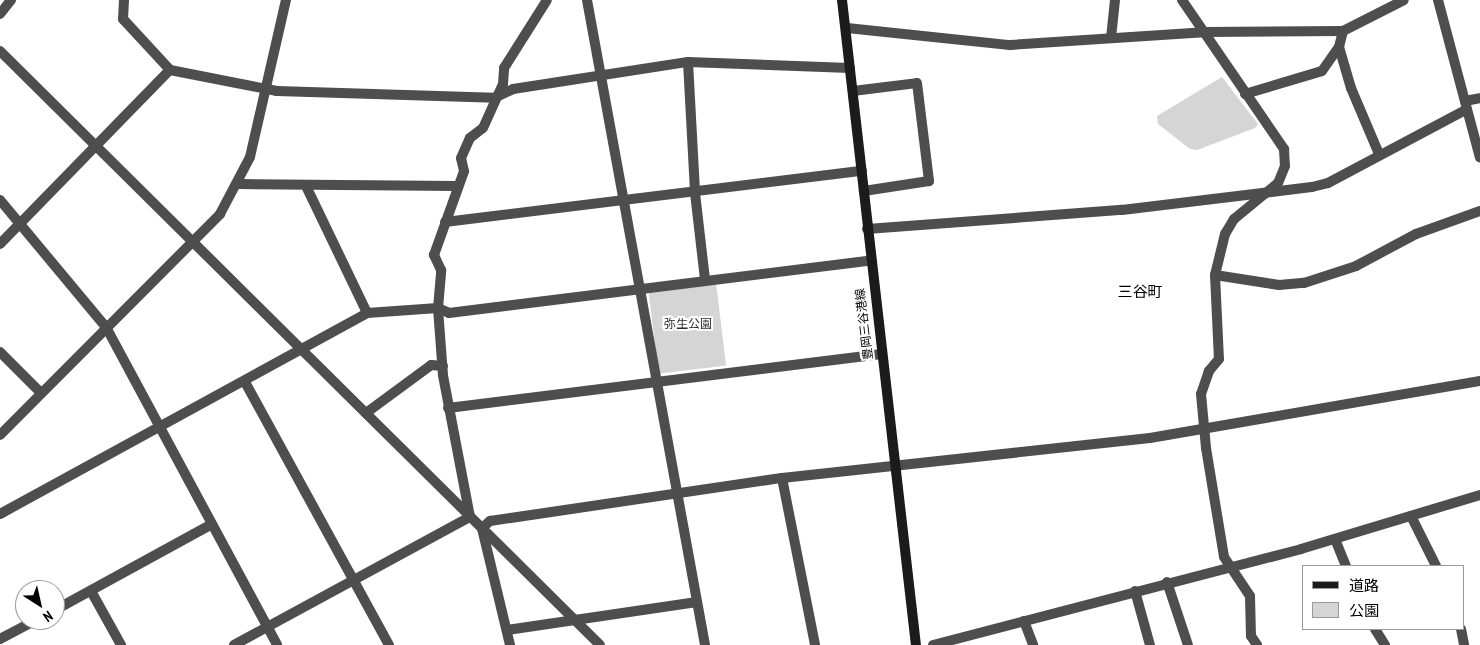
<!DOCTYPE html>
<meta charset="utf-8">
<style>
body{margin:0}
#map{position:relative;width:1480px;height:645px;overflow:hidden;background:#fff;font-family:"PT Sans Narrow","Noto Sans JP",sans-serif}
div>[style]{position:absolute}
.green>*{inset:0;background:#d5d5d5;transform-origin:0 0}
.minor>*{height:10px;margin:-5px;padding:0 5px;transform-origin:5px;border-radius:5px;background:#4e4e4e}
.tertiary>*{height:10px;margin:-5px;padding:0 5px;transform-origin:5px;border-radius:5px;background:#4e4e4e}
.secondary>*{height:10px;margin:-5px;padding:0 5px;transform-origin:5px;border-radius:5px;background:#1b1b1b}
span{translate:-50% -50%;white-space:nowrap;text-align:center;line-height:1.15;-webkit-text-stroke:4px #fff;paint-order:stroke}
.park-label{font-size:12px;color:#2c2c2c}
.street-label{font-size:12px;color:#000}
.quarter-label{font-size:15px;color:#000}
.legend{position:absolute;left:1302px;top:565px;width:162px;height:65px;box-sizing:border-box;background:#fff;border:1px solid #999;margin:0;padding:6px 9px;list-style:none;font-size:15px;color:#000}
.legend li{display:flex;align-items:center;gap:10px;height:25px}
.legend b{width:25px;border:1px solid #999}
.north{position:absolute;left:15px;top:580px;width:50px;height:50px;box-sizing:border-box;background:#fff;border:1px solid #999;border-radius:50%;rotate:145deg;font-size:14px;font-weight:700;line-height:20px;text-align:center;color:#000}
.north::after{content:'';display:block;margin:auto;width:18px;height:22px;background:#000;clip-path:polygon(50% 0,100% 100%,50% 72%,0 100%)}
</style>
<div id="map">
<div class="green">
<i style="clip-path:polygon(1222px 77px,1258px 124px,1255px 128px,1197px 150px,1190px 149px,1158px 124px,1157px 116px)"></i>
<i style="left:716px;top:283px;width:83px;height:68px;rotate:83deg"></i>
</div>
<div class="minor">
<i style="left:124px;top:0;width:19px;rotate:93deg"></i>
<i style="left:123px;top:19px;width:69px;rotate:47.3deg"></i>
<i style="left:170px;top:70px;width:109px;rotate:11.1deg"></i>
<i style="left:277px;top:91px;width:217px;rotate:1.8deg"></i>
<i style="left:494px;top:98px;width:21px;rotate:-25deg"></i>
<i style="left:513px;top:89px;width:177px;rotate:-8.8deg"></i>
<i style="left:688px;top:62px;width:162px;rotate:2.1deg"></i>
<i style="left:1182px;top:0;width:181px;rotate:55.6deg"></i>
<i style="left:1284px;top:149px;width:17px;rotate:87deg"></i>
<i style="left:1285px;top:166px;width:18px;rotate:112deg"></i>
<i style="left:1278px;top:183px;width:57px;rotate:140.7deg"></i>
<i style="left:1234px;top:219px;width:17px;rotate:121deg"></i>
<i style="left:1225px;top:234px;width:42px;rotate:103.7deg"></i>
<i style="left:1215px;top:275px;width:84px;rotate:87.3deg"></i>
<i style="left:1219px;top:359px;width:16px;rotate:130deg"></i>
<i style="left:1209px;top:371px;width:24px;rotate:109deg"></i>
<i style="left:1201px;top:394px;width:54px;rotate:84.7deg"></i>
<i style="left:1206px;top:448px;width:110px;rotate:80.6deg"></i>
<i style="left:1224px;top:557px;width:47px;rotate:56.3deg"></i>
<i style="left:1250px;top:596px;width:40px;rotate:88.6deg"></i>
<i style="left:1251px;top:636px;width:11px;rotate:56deg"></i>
<i style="left:0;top:14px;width:18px;rotate:-52deg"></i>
<i style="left:847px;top:28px;width:164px;rotate:6deg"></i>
<i style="left:1010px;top:45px;width:194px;rotate:-3.8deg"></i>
<i style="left:1204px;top:32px;width:139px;rotate:-0.4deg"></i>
<i style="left:1343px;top:31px;width:68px;rotate:-26.9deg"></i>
<i style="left:1343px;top:31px;width:16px;rotate:104deg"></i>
<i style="left:1339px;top:47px;width:43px;rotate:73.7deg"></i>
<i style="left:1351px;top:88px;width:72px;rotate:67deg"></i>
<i style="left:1111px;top:38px;width:38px;rotate:-84deg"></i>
<i style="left:688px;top:62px;width:131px;rotate:86.9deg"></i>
<i style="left:695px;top:193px;width:87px;rotate:83.4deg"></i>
<i style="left:853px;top:91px;width:64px;rotate:-7.1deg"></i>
<i style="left:917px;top:83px;width:99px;rotate:83deg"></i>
<i style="left:929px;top:181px;width:66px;rotate:171.3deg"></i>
<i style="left:1245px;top:94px;width:80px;rotate:-16.6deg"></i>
<i style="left:1322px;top:71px;width:29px;rotate:-55deg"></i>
<i style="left:1465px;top:101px;width:15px;rotate:-11deg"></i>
<i style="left:239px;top:184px;width:218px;rotate:0.5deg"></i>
<i style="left:306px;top:186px;width:141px;rotate:64.3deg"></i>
<i style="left:0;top:200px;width:165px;rotate:50.2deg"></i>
<i style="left:106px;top:327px;width:361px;rotate:61.7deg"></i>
<i style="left:445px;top:222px;width:420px;rotate:-7deg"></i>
<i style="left:867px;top:229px;width:256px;rotate:-4.3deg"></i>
<i style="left:1122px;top:210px;width:191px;rotate:-6.9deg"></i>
<i style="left:1312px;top:187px;width:16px;rotate:-14deg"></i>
<i style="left:1328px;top:183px;width:157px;rotate:-28deg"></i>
<i style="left:0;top:244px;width:243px;rotate:-45.7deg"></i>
<i style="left:1215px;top:275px;width:65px;rotate:8.9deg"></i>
<i style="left:1279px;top:285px;width:25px;rotate:-5deg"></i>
<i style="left:1304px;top:283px;width:55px;rotate:-18.1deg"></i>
<i style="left:1356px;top:266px;width:68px;rotate:-28.1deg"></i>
<i style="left:1416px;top:234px;width:68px;rotate:-19.8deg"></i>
<i style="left:0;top:352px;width:58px;rotate:45deg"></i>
<i style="left:245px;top:382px;width:300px;rotate:61.3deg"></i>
<i style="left:448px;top:408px;width:435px;rotate:-7.1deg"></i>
<i style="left:366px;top:413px;width:81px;rotate:-36.4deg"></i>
<i style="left:431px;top:365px;width:12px;rotate:5deg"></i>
<i style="left:782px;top:478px;width:170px;rotate:78.8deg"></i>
<i style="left:0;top:514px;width:418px;rotate:-28.7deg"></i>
<i style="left:367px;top:313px;width:71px;rotate:-4deg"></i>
<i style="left:438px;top:308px;width:12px;rotate:24deg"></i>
<i style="left:449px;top:313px;width:423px;rotate:-7.1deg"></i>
<i style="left:1411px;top:516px;width:56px;rotate:63.4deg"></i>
<i style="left:1335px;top:539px;width:29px;rotate:68deg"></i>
<i style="left:1167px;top:582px;width:66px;rotate:71.6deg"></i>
<i style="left:91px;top:591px;width:62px;rotate:60.9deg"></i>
<i style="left:1135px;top:591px;width:56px;rotate:74.5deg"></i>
<i style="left:55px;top:610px;width:177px;rotate:-28.7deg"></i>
<i style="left:1024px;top:621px;width:26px;rotate:69deg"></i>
<i style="left:1375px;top:629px;width:19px;rotate:58deg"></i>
<i style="left:1461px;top:629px;width:16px;rotate:79deg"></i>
<i style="left:507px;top:630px;width:192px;rotate:-8.4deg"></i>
<i style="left:0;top:639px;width:41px;rotate:-27.8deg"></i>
<i style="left:234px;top:645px;width:268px;rotate:-28.5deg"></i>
<i style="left:470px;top:517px;width:145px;rotate:-100.8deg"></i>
<i style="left:443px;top:375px;width:67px;rotate:-94.3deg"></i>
<i style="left:438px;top:308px;width:38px;rotate:-85deg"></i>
<i style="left:441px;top:270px;width:17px;rotate:-115deg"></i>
<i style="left:434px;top:255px;width:89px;rotate:-70.3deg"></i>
<i style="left:464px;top:171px;width:13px;rotate:-103deg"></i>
<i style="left:461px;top:158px;width:22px;rotate:-66deg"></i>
<i style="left:470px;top:138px;width:16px;rotate:-38deg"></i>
<i style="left:483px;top:128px;width:48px;rotate:-65.6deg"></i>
<i style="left:503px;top:84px;width:16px;rotate:-86deg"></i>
<i style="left:504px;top:68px;width:80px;rotate:-57.7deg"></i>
<i style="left:510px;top:645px;width:120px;rotate:-103.5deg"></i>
<i style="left:482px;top:528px;width:11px;rotate:-41deg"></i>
<i style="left:490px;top:521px;width:295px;rotate:-8.4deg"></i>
<i style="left:782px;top:478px;width:370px;rotate:-6.2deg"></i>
<i style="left:1150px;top:438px;width:335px;rotate:-9.8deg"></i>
</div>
<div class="tertiary">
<i style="left:587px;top:0;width:656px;rotate:79.63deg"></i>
<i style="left:1438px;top:0;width:163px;rotate:75.1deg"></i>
<i style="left:0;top:51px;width:844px;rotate:44.71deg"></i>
<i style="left:0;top:435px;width:312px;rotate:-45.1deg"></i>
<i style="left:220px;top:214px;width:64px;rotate:-62.2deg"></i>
<i style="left:250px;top:157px;width:161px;rotate:-77.1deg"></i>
<i style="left:933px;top:645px;width:380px;rotate:-14.6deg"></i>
<i style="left:1301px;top:549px;width:187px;rotate:-16.8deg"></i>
</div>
<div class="secondary">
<i style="left:842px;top:0;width:649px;rotate:83.46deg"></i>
</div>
<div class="park-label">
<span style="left:688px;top:324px">弥生公園</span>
</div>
<div class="street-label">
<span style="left:864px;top:324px;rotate:-97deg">豊岡三谷港線</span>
</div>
<div class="quarter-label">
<span style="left:1140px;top:292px">三谷町</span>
</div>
<ul class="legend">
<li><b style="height:6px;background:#1b1b1b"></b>道路</li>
<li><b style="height:14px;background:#d5d5d5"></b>公園</li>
</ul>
<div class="north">N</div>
</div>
